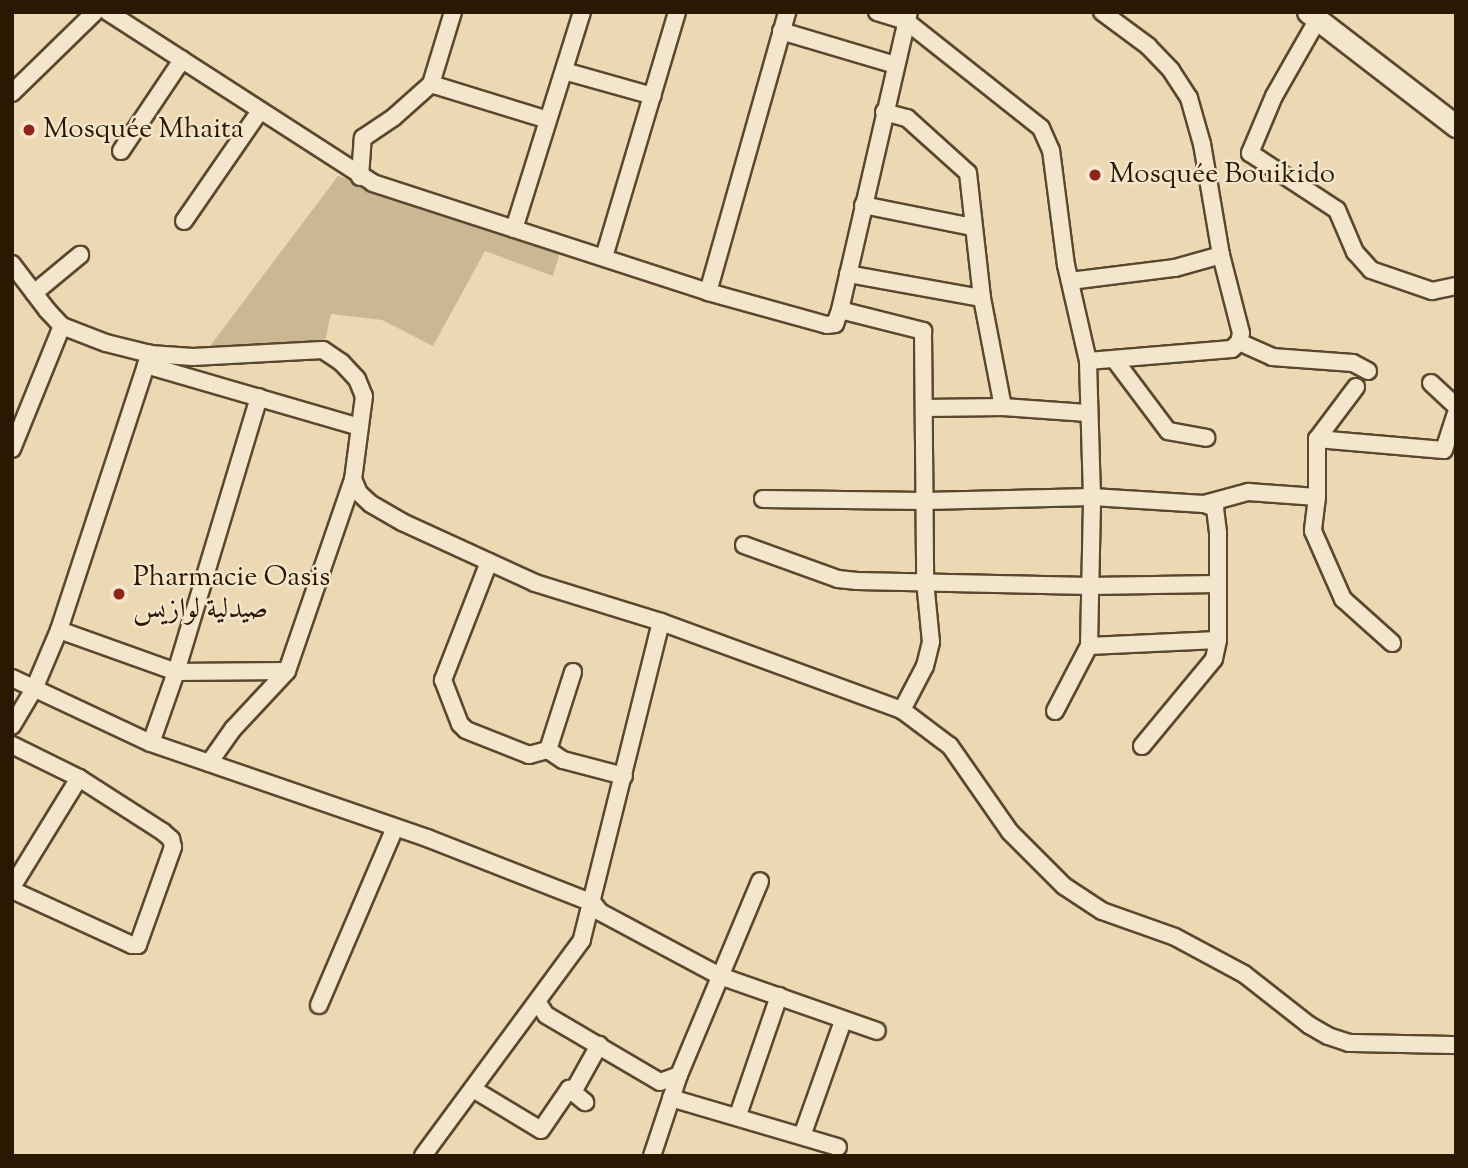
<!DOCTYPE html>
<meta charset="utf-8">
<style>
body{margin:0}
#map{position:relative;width:1468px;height:1168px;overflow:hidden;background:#ecd8b2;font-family:"Sorts Mill Goudy",Amiri,serif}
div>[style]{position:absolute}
.green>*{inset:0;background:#cbb794}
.roads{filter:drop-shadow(2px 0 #5a482e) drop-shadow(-2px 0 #5a482e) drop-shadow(0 2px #5a482e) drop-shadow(0 -2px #5a482e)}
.minor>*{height:16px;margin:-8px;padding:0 8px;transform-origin:8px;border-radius:8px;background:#f3e6cd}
.tertiary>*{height:21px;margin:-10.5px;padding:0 10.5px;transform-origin:10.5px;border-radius:10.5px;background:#f3e6cd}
.dots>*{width:19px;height:19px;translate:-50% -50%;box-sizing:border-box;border:4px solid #f3e6cd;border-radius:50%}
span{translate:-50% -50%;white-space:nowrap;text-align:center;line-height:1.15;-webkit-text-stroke:5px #f3e6cd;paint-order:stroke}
.poi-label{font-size:28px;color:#291802}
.left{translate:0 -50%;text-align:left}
.frame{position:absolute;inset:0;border:14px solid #291802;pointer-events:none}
</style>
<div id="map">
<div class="green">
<i style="clip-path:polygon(338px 176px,560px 252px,553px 276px,485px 251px,433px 346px,382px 320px,331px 314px,325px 341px,210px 346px)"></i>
</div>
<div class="roads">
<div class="minor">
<i style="left:108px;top:12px;width:315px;rotate:32.8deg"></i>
<i style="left:373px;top:183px;width:352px;rotate:18deg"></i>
<i style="left:708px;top:292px;width:123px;rotate:15.5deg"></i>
<i style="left:827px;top:325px;width:8px;rotate:-7deg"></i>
<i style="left:835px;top:324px;width:15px;rotate:-70deg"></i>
<i style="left:840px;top:310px;width:306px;rotate:-77deg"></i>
<i style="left:453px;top:12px;width:75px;rotate:107deg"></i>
<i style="left:431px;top:84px;width:122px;rotate:17.1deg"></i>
<i style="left:877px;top:12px;width:30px;rotate:17deg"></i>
<i style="left:906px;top:21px;width:172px;rotate:38.4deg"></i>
<i style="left:1041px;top:128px;width:24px;rotate:66deg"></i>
<i style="left:1051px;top:150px;width:116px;rotate:82.6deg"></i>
<i style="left:1066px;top:265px;width:98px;rotate:77.1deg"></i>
<i style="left:1088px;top:361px;width:144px;rotate:-4.8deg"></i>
<i style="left:1232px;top:349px;width:10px;rotate:-45deg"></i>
<i style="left:1239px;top:342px;width:9px;rotate:-77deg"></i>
<i style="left:1241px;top:333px;width:81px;rotate:-104.4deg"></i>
<i style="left:1221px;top:255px;width:113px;rotate:-99.7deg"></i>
<i style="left:1202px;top:144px;width:48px;rotate:-105.8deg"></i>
<i style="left:1189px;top:98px;width:33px;rotate:-123deg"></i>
<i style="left:1171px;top:70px;width:33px;rotate:-134deg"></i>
<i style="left:1148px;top:46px;width:57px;rotate:-143.5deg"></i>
<i style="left:1318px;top:19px;width:89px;rotate:119.7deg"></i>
<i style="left:1274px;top:96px;width:62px;rotate:112.8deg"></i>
<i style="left:1250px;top:153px;width:104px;rotate:33.2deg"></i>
<i style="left:1337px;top:210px;width:46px;rotate:66.8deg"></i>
<i style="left:1355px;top:252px;width:24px;rotate:48deg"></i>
<i style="left:1371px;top:270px;width:65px;rotate:19deg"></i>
<i style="left:1432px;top:291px;width:25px;rotate:-12deg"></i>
<i style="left:781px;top:31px;width:120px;rotate:16.5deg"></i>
<i style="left:564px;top:71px;width:92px;rotate:15.7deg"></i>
<i style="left:12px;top:93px;width:116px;rotate:-44.3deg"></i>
<i style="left:884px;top:112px;width:24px;rotate:15deg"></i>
<i style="left:907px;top:118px;width:82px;rotate:42deg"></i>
<i style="left:968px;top:173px;width:126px;rotate:83.6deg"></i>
<i style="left:982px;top:298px;width:111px;rotate:79.1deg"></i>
<i style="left:121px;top:151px;width:110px;rotate:-56.2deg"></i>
<i style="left:360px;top:177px;width:39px;rotate:-86deg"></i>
<i style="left:363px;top:138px;width:37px;rotate:-34deg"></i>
<i style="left:394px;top:117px;width:50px;rotate:-41.7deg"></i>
<i style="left:863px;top:205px;width:111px;rotate:11.4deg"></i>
<i style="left:184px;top:221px;width:134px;rotate:-55.4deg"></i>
<i style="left:514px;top:229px;width:227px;rotate:-72.6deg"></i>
<i style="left:604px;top:257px;width:256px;rotate:-73.4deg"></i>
<i style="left:12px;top:264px;width:58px;rotate:52.7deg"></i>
<i style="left:47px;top:310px;width:22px;rotate:47deg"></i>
<i style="left:62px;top:326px;width:47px;rotate:21.1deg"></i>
<i style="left:106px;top:343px;width:45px;rotate:14deg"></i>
<i style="left:150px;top:354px;width:43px;rotate:4deg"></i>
<i style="left:193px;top:357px;width:130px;rotate:-3.1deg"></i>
<i style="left:323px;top:350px;width:22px;rotate:34deg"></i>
<i style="left:341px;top:362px;width:23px;rotate:47deg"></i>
<i style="left:357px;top:379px;width:18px;rotate:68deg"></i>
<i style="left:364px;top:396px;width:84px;rotate:97.5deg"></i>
<i style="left:353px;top:479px;width:15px;rotate:67deg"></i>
<i style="left:359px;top:493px;width:16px;rotate:43deg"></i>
<i style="left:371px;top:504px;width:36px;rotate:30deg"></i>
<i style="left:402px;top:522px;width:146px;rotate:24.6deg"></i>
<i style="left:535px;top:583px;width:132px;rotate:17.2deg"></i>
<i style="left:661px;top:622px;width:328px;rotate:104deg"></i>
<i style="left:582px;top:940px;width:268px;rotate:126.4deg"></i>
<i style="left:848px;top:274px;width:136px;rotate:10.2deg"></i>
<i style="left:1070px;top:281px;width:106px;rotate:-7.1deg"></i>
<i style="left:1175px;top:268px;width:48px;rotate:-15.8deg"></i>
<i style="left:708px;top:292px;width:291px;rotate:-74.2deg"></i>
<i style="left:34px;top:293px;width:60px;rotate:-39.6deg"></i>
<i style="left:840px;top:310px;width:86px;rotate:14.2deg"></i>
<i style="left:923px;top:331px;width:250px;rotate:89.5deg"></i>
<i style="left:925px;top:581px;width:61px;rotate:84.4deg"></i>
<i style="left:931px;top:642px;width:25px;rotate:104deg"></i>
<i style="left:925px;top:666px;width:50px;rotate:117.6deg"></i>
<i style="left:1239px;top:342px;width:36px;rotate:24deg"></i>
<i style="left:1272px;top:357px;width:81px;rotate:4.2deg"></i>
<i style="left:1353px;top:363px;width:17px;rotate:28deg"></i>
<i style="left:1114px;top:359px;width:90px;rotate:53.1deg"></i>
<i style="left:1168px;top:431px;width:39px;rotate:10deg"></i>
<i style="left:146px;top:365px;width:222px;rotate:16.2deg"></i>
<i style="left:1431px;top:383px;width:34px;rotate:43deg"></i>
<i style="left:925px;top:408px;width:78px;rotate:-0.7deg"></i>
<i style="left:1003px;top:407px;width:84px;rotate:4.1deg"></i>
<i style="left:1317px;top:439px;width:127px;rotate:5deg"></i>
<i style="left:1444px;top:450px;width:38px;rotate:-72deg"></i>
<i style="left:12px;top:449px;width:133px;rotate:-67.9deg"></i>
<i style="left:1317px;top:497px;width:58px;rotate:-90deg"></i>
<i style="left:1317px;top:439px;width:65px;rotate:-53.1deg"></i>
<i style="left:763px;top:499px;width:162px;rotate:0.7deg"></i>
<i style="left:925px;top:501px;width:167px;rotate:-1.4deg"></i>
<i style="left:1092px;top:497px;width:112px;rotate:3.6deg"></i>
<i style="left:1204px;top:504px;width:12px;rotate:20deg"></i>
<i style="left:1215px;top:508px;width:25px;rotate:83deg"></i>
<i style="left:1218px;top:533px;width:107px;rotate:90deg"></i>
<i style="left:1218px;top:640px;width:19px;rotate:102deg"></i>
<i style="left:1214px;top:659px;width:113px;rotate:129.6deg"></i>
<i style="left:1204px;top:504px;width:46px;rotate:-15.3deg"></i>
<i style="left:1248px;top:492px;width:69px;rotate:4.1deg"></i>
<i style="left:1317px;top:497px;width:34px;rotate:97deg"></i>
<i style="left:1313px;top:531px;width:74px;rotate:66.2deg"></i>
<i style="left:1343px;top:599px;width:66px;rotate:41.9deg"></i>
<i style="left:744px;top:545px;width:100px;rotate:19.9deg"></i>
<i style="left:838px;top:579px;width:19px;rotate:6deg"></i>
<i style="left:857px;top:581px;width:233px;rotate:1.2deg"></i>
<i style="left:1090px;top:586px;width:128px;rotate:-0.9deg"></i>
<i style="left:489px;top:562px;width:127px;rotate:111.3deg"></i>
<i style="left:443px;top:680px;width:47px;rotate:68.9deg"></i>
<i style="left:460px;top:724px;width:8px;rotate:45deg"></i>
<i style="left:466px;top:730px;width:68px;rotate:21.6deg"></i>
<i style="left:529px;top:755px;width:20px;rotate:-15deg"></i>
<i style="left:548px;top:750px;width:82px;rotate:-72.2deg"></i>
<i style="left:661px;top:622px;width:257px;rotate:20.1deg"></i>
<i style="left:902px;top:710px;width:60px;rotate:36.9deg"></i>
<i style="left:950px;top:746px;width:105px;rotate:55.1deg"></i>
<i style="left:1010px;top:832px;width:76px;rotate:45deg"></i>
<i style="left:1064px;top:886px;width:45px;rotate:33.3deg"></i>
<i style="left:1102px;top:911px;width:77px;rotate:19.6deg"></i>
<i style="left:1175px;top:937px;width:78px;rotate:28.2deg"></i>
<i style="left:1244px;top:974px;width:83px;rotate:38.1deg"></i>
<i style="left:1309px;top:1025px;width:22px;rotate:30deg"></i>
<i style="left:1328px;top:1036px;width:22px;rotate:18deg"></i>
<i style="left:1349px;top:1043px;width:107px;rotate:1.1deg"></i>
<i style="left:59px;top:630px;width:124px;rotate:19.7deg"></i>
<i style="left:176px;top:672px;width:111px;rotate:-0.5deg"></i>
<i style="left:1089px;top:646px;width:129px;rotate:-2.7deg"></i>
<i style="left:12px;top:678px;width:153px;rotate:25.1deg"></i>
<i style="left:151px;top:743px;width:292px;rotate:19deg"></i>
<i style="left:427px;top:838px;width:178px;rotate:21.4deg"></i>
<i style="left:593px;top:903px;width:11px;rotate:52deg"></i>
<i style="left:600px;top:912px;width:136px;rotate:28.1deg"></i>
<i style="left:720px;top:976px;width:166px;rotate:19.3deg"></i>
<i style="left:1055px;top:711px;width:73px;rotate:-62.4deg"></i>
<i style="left:1089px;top:646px;width:149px;rotate:-88.8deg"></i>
<i style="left:1092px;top:497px;width:136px;rotate:-91.7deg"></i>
<i style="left:12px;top:726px;width:43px;rotate:-59.3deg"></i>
<i style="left:34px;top:689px;width:64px;rotate:-67deg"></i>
<i style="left:59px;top:630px;width:291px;rotate:-71.8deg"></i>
<i style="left:151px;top:743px;width:75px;rotate:-70.6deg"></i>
<i style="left:176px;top:672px;width:287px;rotate:-73.2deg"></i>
<i style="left:12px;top:745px;width:75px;rotate:26.2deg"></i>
<i style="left:79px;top:778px;width:100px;rotate:32.7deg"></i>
<i style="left:163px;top:832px;width:11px;rotate:41deg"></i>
<i style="left:171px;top:839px;width:8px;rotate:76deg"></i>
<i style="left:173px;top:847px;width:104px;rotate:109.7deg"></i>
<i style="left:138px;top:945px;width:6px;rotate:180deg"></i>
<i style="left:132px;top:945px;width:132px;rotate:-155.4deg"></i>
<i style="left:548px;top:750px;width:18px;rotate:34deg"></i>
<i style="left:563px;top:760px;width:63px;rotate:14.7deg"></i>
<i style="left:209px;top:763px;width:42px;rotate:-54.8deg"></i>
<i style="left:233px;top:729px;width:79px;rotate:-47deg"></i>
<i style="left:287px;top:671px;width:203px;rotate:-71deg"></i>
<i style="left:12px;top:887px;width:128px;rotate:-58.4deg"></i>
<i style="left:538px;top:1003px;width:14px;rotate:56deg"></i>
<i style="left:546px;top:1015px;width:132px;rotate:30.4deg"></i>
<i style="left:660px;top:1082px;width:20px;rotate:-20deg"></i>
<i style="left:319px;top:1005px;width:193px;rotate:-66.8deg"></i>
<i style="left:473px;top:1089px;width:79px;rotate:31.1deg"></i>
<i style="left:541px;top:1130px;width:50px;rotate:-55.7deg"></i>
<i style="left:569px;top:1089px;width:21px;rotate:39deg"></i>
<i style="left:573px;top:1092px;width:54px;rotate:-61deg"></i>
<i style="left:671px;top:1098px;width:174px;rotate:16.4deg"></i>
<i style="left:738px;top:1115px;width:126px;rotate:-71deg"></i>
<i style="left:802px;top:1136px;width:122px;rotate:-70.4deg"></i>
<i style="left:652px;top:1156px;width:85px;rotate:-71.6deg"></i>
<i style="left:679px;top:1075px;width:210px;rotate:-67.3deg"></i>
</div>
<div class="tertiary">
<i style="left:1308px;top:12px;width:187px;rotate:37.6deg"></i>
</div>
</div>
<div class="dots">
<i style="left:29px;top:130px;background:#8f2418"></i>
<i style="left:1095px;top:175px;background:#8f2418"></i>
<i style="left:119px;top:594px;background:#8f2418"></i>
</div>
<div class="poi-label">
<span class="left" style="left:43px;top:130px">Mosquée Mhaita</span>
<span class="left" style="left:1109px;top:175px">Mosquée Bouikido</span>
<span class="left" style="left:133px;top:594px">Pharmacie Oasis<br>صيدلية لوازيس</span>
</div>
<div class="frame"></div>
</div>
